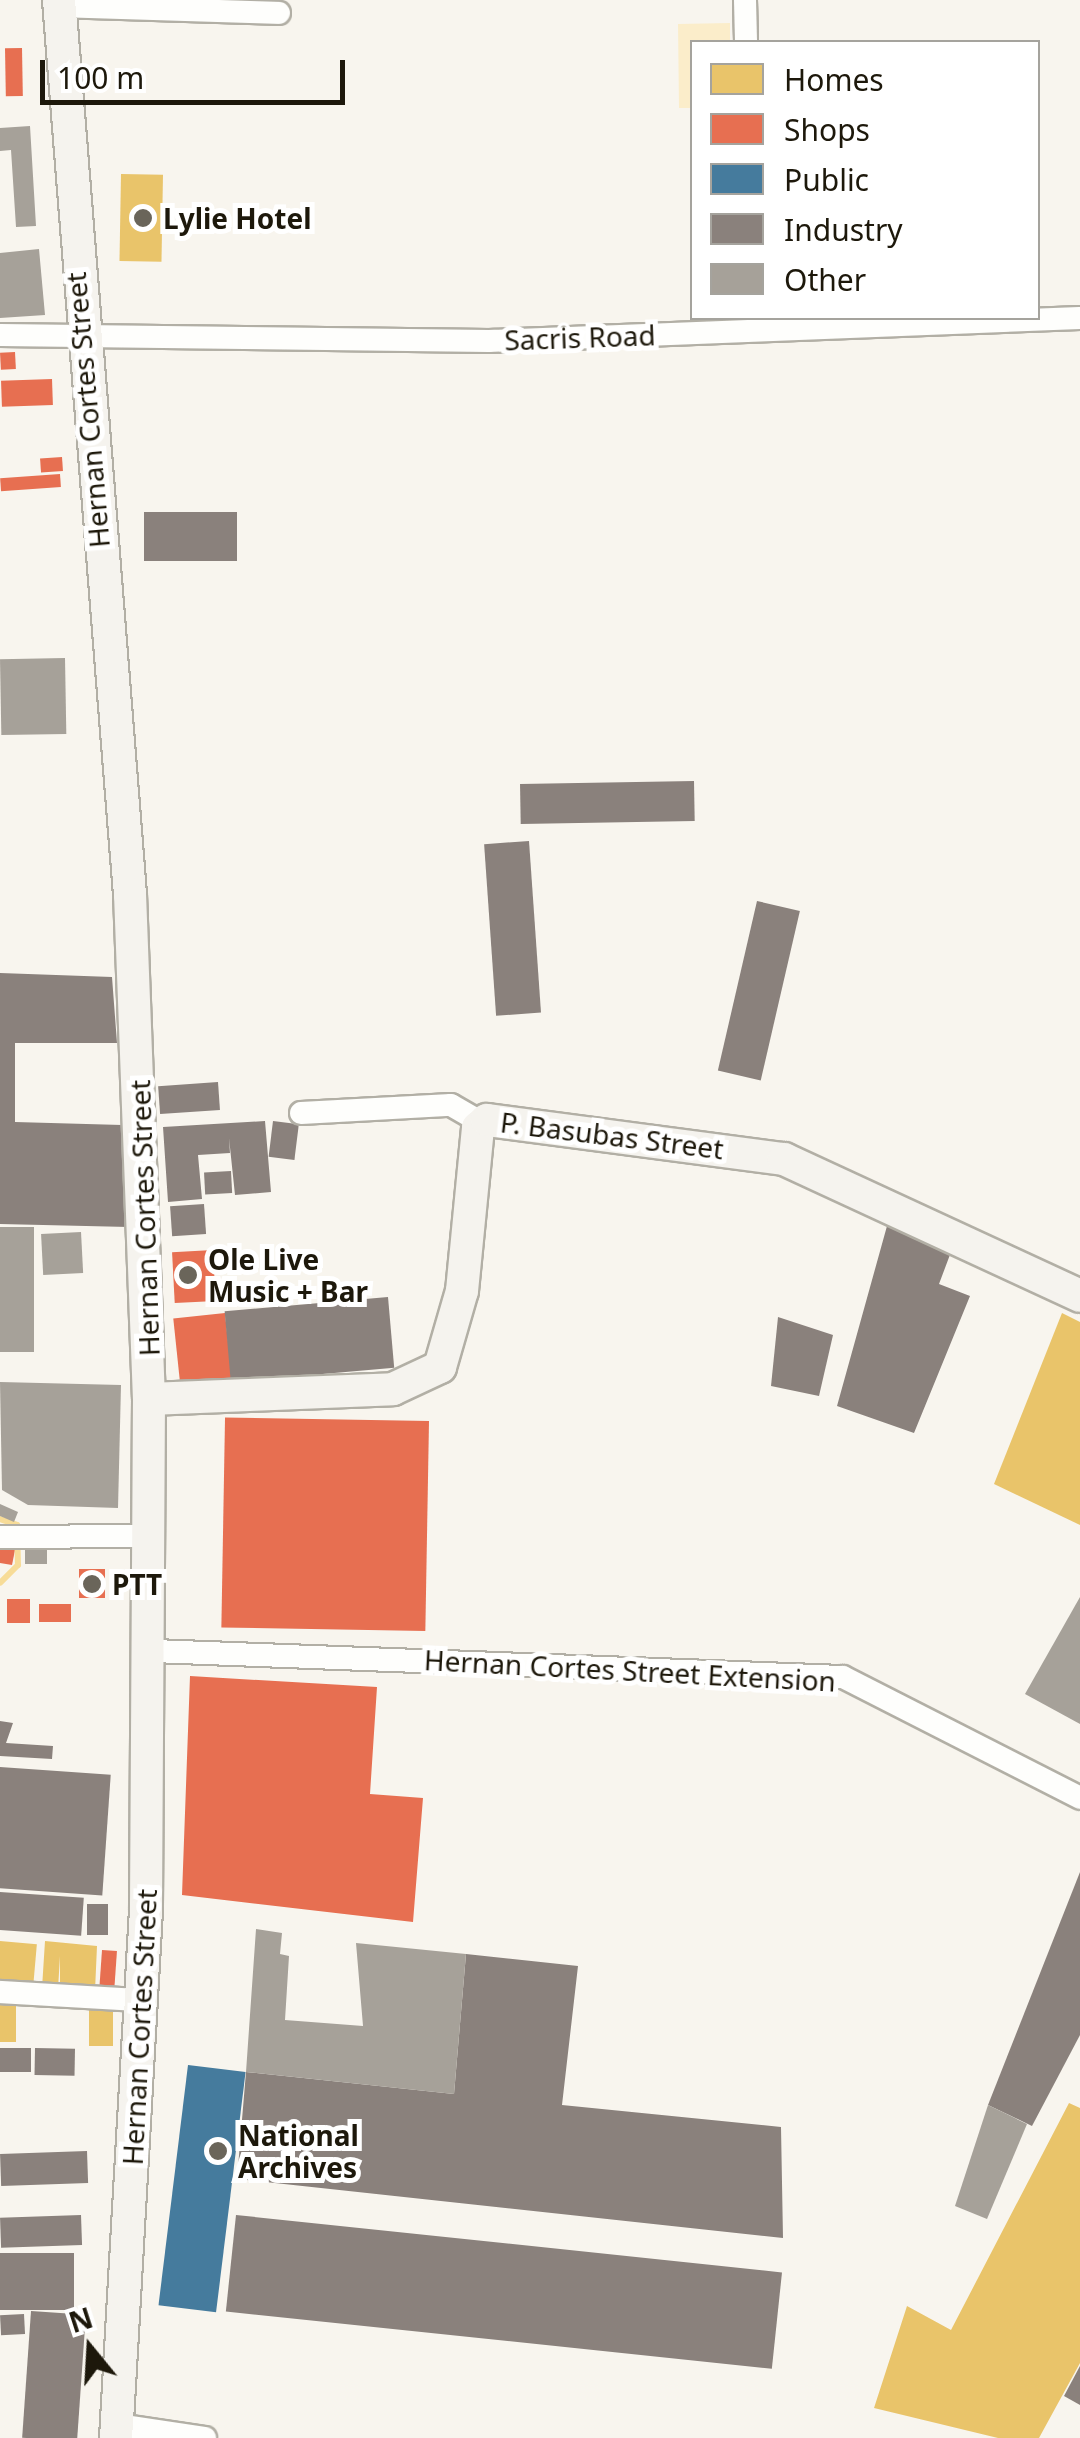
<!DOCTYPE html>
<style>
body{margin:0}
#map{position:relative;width:1080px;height:2438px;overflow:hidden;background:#f8f5ee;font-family:"Noto Sans",sans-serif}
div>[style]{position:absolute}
.green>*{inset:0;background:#fbedca}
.homes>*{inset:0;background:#e9c46a;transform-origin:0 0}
.shops>*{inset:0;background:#e76f51;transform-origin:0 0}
.public>*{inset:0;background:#457b9d;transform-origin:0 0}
.industry>*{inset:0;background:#8a817c;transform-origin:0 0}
.stream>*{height:6px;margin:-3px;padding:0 3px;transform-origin:3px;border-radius:3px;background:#f7dc98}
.building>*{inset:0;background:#a6a199;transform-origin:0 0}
.roads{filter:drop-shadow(2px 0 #b2afa5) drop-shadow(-2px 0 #b2afa5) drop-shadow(0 2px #b2afa5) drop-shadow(0 -2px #b2afa5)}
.street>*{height:22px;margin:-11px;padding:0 11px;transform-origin:11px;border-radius:11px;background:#fefefc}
.secondary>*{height:32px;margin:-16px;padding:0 16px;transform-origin:16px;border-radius:16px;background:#f5f3ee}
.dots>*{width:28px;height:28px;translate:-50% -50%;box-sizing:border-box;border:5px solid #fff;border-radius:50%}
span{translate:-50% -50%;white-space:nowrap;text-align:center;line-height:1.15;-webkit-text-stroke:10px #fff;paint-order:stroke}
.poi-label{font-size:28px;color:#1d180b;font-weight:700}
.left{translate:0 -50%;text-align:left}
.street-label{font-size:28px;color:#1d180b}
.legend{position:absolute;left:690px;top:40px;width:350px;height:280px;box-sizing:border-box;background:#fff;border:2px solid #a5a39d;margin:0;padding:12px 18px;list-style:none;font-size:30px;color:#1d180b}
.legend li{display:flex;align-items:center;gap:20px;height:50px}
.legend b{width:50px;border:2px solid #a5a39d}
.north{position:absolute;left:40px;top:2298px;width:100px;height:100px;-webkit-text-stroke:8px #fff;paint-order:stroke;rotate:342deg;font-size:28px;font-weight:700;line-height:40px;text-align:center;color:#1d180b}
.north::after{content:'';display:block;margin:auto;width:35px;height:45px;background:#1d180b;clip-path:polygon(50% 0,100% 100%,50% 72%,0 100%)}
.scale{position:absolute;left:40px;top:60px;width:305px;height:45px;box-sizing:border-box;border:5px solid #1d180b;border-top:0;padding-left:12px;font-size:30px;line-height:35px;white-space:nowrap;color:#1d180b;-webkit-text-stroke:8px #fff;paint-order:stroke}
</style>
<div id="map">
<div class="green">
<i style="clip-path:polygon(730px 23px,730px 42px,692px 42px,692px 108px,679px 108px,678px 24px)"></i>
</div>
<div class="homes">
<i style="left:121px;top:174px;width:42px;height:87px;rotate:1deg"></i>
<i style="clip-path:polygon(1062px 1313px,1080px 1322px,1080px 1525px,994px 1484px)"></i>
<i style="left:0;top:1941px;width:37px;height:46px;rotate:5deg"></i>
<i style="clip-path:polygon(45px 1941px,97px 1946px,95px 1991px,60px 1989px,60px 1956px,58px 1989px,42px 1988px)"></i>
<i style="left:0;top:1999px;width:16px;height:43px"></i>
<i style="left:89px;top:2003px;width:24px;height:43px"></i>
<i style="clip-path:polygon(1069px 2103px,1080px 2108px,1080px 2363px,1039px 2438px,998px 2438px,874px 2408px,907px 2306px,951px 2330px)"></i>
</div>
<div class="shops">
<i style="left:22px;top:48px;width:48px;height:17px;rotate:89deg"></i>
<i style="left:15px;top:352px;width:17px;height:15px;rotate:87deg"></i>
<i style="left:52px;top:379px;width:26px;height:51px;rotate:88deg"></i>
<i style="left:62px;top:457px;width:14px;height:22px;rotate:86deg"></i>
<i style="left:60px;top:474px;width:13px;height:60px;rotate:86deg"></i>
<i style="left:213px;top:1250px;width:51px;height:41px;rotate:87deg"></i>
<i style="left:225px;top:1313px;width:72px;height:52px;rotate:84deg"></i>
<i style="left:429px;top:1421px;width:210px;height:204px;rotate:91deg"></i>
<i style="clip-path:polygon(0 1548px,15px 1550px,12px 1565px,0 1563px)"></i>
<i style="left:79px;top:1569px;width:26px;height:29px"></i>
<i style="left:7px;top:1599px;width:23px;height:24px"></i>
<i style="left:71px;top:1604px;width:18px;height:32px;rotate:90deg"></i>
<i style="clip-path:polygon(190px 1676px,377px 1687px,370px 1794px,423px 1798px,413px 1922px,182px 1895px)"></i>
<i style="left:102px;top:1950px;width:15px;height:42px;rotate:4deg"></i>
</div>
<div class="public">
<i style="left:188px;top:2065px;width:58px;height:242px;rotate:7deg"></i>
</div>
<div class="industry">
<i style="left:144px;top:512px;width:93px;height:49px"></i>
<i style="left:694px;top:781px;width:40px;height:174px;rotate:89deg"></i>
<i style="left:529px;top:841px;width:172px;height:45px;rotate:86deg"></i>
<i style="left:757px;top:901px;width:44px;height:174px;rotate:13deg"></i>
<i style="clip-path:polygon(0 973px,112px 977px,117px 1043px,15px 1043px,15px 1122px,122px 1125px,129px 1227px,0 1224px)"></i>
<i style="left:218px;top:1082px;width:28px;height:60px;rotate:86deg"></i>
<i style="clip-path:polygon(265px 1121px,271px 1192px,235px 1195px,229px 1138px,230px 1153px,198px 1155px,202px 1199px,168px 1202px,163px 1127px)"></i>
<i style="left:273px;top:1121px;width:26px;height:36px;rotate:7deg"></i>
<i style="left:231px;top:1171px;width:22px;height:27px;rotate:87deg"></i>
<i style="left:204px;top:1204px;width:30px;height:34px;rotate:86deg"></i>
<i style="clip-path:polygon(887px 1226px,951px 1252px,939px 1284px,970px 1296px,914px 1433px,837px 1406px)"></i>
<i style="left:388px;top:1297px;width:71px;height:164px;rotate:85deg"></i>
<i style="clip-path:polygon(778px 1317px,833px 1335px,819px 1396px,771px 1386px)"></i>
<i style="clip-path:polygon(0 1721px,13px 1723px,6px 1743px,53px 1746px,52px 1759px,0 1756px)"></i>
<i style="left:0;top:1767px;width:111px;height:121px;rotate:4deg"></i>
<i style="clip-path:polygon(1080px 1872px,1080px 2035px,1032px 2126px,988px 2105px)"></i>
<i style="left:0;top:1892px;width:84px;height:38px;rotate:4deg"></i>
<i style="left:87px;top:1904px;width:21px;height:31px"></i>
<i style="clip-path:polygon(466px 1954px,578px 1966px,562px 2105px,781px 2127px,783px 2238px,237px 2179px,246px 2072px,454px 2094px)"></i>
<i style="left:0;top:2048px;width:31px;height:24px"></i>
<i style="left:35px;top:2048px;width:40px;height:27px;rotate:1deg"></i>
<i style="left:87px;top:2151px;width:32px;height:87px;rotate:88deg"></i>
<i style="left:81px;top:2215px;width:30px;height:81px;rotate:88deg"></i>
<i style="left:236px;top:2215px;width:549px;height:97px;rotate:6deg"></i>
<i style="left:0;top:2253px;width:74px;height:57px"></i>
<i style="left:31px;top:2311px;width:55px;height:127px;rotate:4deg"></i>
<i style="left:24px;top:2314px;width:20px;height:24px;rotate:87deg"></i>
<i style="clip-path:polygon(1080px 2366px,1080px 2405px,1064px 2396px)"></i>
</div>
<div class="stream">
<i style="left:0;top:1519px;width:18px;rotate:19deg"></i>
<i style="left:17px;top:1525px;width:40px;rotate:88.6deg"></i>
<i style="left:18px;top:1565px;width:25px;rotate:135deg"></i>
</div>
<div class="building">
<i style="clip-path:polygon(30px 126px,36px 226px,16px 227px,11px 150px,0 151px,0 128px)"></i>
<i style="clip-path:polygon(39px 249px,45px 315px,0 318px,0 253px)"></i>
<i style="left:65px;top:658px;width:76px;height:65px;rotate:89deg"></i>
<i style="left:0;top:1227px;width:34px;height:125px"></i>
<i style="left:81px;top:1232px;width:41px;height:40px;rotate:87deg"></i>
<i style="clip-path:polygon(0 1382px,121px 1385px,118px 1508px,28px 1505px,2px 1490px)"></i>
<i style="clip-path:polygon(0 1504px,18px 1512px,14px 1522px,0 1516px)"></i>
<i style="left:47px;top:1548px;width:16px;height:22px;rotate:90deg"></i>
<i style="clip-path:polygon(1080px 1597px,1080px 1724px,1025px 1694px)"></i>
<i style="clip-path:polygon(256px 1929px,282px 1933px,280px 1954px,289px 1956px,285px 2020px,363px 2026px,356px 1943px,466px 1954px,454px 2094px,246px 2072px)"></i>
<i style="clip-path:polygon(988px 2105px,1027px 2124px,987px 2219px,955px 2206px)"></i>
</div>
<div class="roads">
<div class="street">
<i style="left:745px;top:0;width:42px;rotate:88.6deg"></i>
<i style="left:60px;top:6px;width:219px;rotate:1.8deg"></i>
<i style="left:0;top:335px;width:489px;rotate:0.7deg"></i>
<i style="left:489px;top:341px;width:591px;rotate:-2.23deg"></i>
<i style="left:301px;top:1113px;width:150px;rotate:-3.1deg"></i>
<i style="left:451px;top:1105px;width:34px;rotate:30deg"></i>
<i style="left:0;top:1537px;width:151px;rotate:-0.4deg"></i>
<i style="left:153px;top:1651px;width:690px;rotate:2.16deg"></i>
<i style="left:843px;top:1677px;width:266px;rotate:27deg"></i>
<i style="left:0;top:1992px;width:140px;rotate:3.3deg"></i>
<i style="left:118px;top:2425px;width:88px;rotate:8.5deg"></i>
</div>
<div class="secondary">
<i style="left:59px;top:0;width:897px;rotate:85.46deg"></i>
<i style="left:130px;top:894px;width:505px;rotate:87.85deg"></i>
<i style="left:149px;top:1399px;width:511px;rotate:90.34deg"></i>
<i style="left:146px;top:1910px;width:529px;rotate:93.25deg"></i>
<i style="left:149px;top:1399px;width:244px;rotate:-2.3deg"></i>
<i style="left:393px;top:1389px;width:52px;rotate:-25.1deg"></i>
<i style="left:440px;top:1367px;width:79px;rotate:-73.9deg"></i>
<i style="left:462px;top:1291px;width:164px;rotate:-84.4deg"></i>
<i style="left:478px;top:1128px;width:12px;rotate:-42deg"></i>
<i style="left:487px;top:1120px;width:300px;rotate:7.5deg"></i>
<i style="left:784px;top:1159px;width:326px;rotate:24.8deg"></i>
</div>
</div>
<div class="dots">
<i style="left:143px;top:218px;background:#6a655a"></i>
<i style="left:188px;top:1275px;background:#6a655a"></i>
<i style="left:92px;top:1584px;background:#6a655a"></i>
<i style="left:218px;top:2151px;background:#6a655a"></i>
</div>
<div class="poi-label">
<span class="left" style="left:163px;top:218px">Lylie Hotel</span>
<span class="left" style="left:208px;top:1275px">Ole Live<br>Music + Bar</span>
<span class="left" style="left:112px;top:1584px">PTT</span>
<span class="left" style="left:238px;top:2151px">National<br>Archives</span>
</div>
<div class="street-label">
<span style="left:580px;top:337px;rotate:-2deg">Sacris Road</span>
<span style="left:87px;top:410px;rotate:-95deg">Hernan Cortes Street</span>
<span style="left:612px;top:1135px;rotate:7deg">P. Basubas Street</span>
<span style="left:144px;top:1218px;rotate:-92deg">Hernan Cortes Street</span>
<span style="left:630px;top:1670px;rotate:3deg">Hernan Cortes Street Extension</span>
<span style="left:139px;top:2027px;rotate:-87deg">Hernan Cortes Street</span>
</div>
<ul class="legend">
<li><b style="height:28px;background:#e9c46a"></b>Homes</li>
<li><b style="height:28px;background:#e76f51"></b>Shops</li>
<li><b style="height:28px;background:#457b9d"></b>Public</li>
<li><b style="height:28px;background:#8a817c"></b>Industry</li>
<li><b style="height:28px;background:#a6a199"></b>Other</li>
</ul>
<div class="north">N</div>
<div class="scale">100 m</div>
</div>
